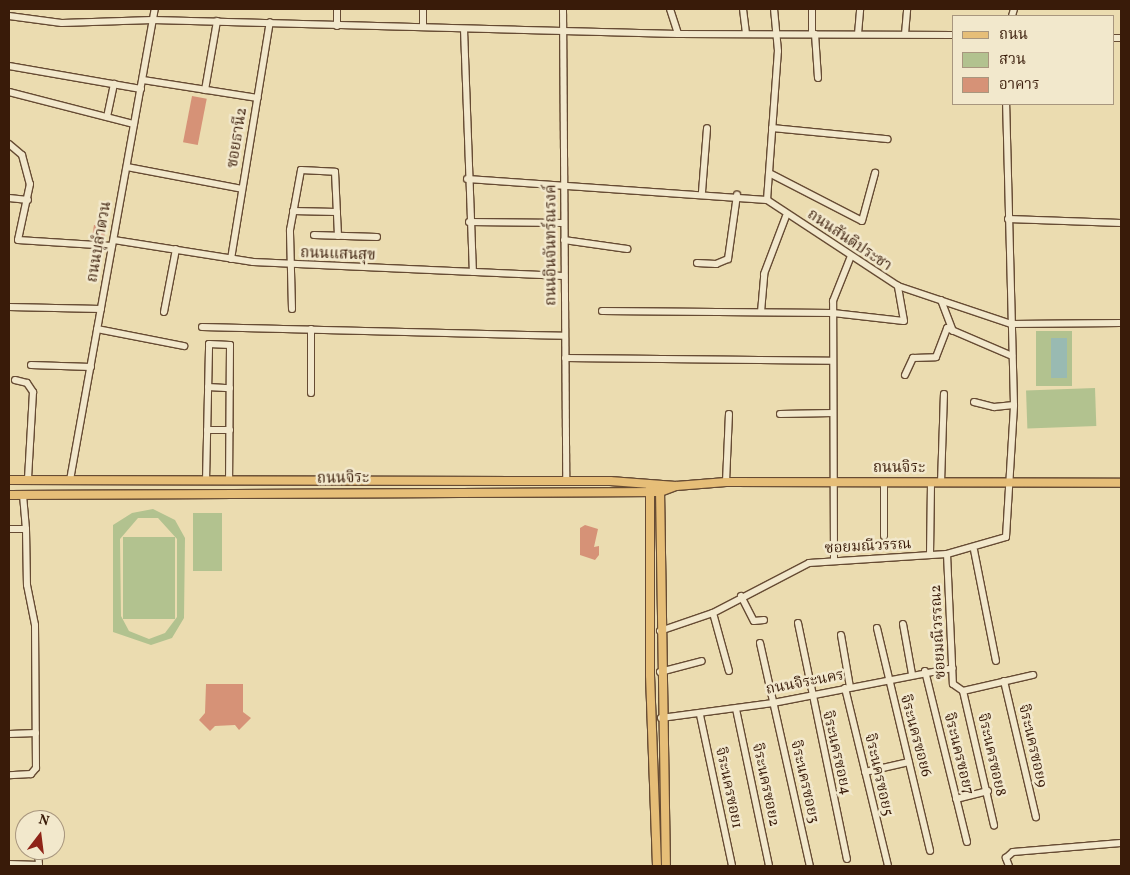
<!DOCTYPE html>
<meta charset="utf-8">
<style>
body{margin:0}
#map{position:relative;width:1130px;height:875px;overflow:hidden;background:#ebdcb0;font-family:Vollkorn,"Noto Serif Thai",serif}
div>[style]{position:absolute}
.green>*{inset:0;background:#b2c28f;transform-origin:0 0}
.water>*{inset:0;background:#99bab2;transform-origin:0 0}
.building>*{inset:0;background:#d69277;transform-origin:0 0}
.roads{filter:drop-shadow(1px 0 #664b33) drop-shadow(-1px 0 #664b33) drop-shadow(0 1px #664b33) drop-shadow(0 -1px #664b33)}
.minor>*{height:6px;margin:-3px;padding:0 3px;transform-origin:3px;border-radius:3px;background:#f2e8cc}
.major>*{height:8px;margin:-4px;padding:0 4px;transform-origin:4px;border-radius:4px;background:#e6be78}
span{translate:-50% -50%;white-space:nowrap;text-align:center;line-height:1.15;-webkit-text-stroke:5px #f2e8cc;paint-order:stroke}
.street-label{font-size:15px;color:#391b09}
.frame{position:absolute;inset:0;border:10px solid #391b09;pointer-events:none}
.legend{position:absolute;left:952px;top:15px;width:162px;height:90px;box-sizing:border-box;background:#f2e8cc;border:1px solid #a8967e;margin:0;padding:6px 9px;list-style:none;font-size:15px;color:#391b09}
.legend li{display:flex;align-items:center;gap:10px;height:25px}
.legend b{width:25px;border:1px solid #a8967e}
.north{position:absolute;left:15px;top:810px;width:50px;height:50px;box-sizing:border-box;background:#f2e8cc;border:1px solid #a8967e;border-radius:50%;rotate:15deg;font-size:14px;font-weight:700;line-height:20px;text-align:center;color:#391b09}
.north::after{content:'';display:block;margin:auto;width:18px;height:22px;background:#8f2418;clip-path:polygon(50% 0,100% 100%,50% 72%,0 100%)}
</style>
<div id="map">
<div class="green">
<i style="left:1036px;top:331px;width:36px;height:55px"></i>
<i style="left:1095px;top:388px;width:38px;height:69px;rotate:88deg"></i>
<i style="clip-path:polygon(evenodd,153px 509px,175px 520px,185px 538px,184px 618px,172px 638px,151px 645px,113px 632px,113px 525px,132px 513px,153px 509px,138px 518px,158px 518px,177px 539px,177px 617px,165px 633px,149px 639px,129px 631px,121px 616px,120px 539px,138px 518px)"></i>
<i style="left:193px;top:513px;width:29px;height:58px"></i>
<i style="left:123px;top:537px;width:52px;height:82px"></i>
</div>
<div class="water">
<i style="left:1051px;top:338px;width:16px;height:40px"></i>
</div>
<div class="building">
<i style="left:192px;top:96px;width:15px;height:47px;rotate:11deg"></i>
<i style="left:94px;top:225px;width:12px;height:13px;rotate:9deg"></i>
<i style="clip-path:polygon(585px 525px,598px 529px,594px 547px,599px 546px,599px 555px,595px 560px,580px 555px,580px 528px)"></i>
<i style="clip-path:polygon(206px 684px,243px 684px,243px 712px,251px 718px,239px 730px,235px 725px,215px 726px,210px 731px,199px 720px,205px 713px)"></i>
</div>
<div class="roads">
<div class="minor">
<i style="left:563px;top:9px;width:472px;rotate:89.6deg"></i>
<i style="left:670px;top:9px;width:26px;rotate:72deg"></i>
<i style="left:743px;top:9px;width:24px;rotate:83deg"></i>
<i style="left:9px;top:16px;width:53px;rotate:7.5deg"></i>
<i style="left:62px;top:23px;width:91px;rotate:-1.9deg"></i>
<i style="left:153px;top:20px;width:525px;rotate:1.53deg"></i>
<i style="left:678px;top:34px;width:276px;rotate:0.2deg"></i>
<i style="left:1012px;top:16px;width:7px;rotate:-74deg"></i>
<i style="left:337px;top:26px;width:17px;rotate:-90deg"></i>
<i style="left:423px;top:27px;width:18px;rotate:-90deg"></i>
<i style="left:464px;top:29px;width:243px;rotate:87.9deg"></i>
<i style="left:812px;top:34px;width:25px;rotate:-90deg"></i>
<i style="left:815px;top:34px;width:44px;rotate:86.1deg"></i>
<i style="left:858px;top:34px;width:25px;rotate:-85deg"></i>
<i style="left:905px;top:34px;width:25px;rotate:-85deg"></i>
<i style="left:1114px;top:38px;width:7px"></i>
<i style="left:9px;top:66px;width:134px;rotate:9.9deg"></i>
<i style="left:143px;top:80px;width:116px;rotate:8.9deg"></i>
<i style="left:205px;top:90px;width:70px;rotate:-80.1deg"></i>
<i style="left:9px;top:92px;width:129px;rotate:14.4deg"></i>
<i style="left:107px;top:117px;width:34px;rotate:-78deg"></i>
<i style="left:772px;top:128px;width:116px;rotate:5.5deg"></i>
<i style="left:9px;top:144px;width:17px;rotate:40deg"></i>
<i style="left:22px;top:155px;width:30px;rotate:75deg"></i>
<i style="left:30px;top:184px;width:57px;rotate:102.1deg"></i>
<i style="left:18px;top:240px;width:94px;rotate:3.7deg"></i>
<i style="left:127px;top:167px;width:117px;rotate:10.8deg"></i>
<i style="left:771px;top:174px;width:102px;rotate:27.3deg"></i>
<i style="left:862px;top:221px;width:50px;rotate:-74.8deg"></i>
<i style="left:467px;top:179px;width:301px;rotate:4deg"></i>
<i style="left:767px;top:200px;width:157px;rotate:33.3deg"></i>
<i style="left:898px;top:286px;width:119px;rotate:18.6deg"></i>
<i style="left:1011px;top:324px;width:110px;rotate:-0.5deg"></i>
<i style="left:702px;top:192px;width:64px;rotate:-85.5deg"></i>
<i style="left:9px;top:198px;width:19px;rotate:6deg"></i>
<i style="left:767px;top:200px;width:149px;rotate:-85.8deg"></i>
<i style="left:778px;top:51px;width:42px;rotate:-95.4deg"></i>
<i style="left:293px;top:211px;width:44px;rotate:1.3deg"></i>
<i style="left:1008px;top:219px;width:113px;rotate:2deg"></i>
<i style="left:469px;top:222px;width:95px;rotate:0.6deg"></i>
<i style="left:314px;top:235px;width:63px;rotate:1.8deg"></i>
<i style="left:114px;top:240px;width:141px;rotate:9deg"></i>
<i style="left:253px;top:262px;width:311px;rotate:2.6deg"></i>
<i style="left:564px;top:240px;width:64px;rotate:8.1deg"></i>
<i style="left:231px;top:259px;width:240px;rotate:-80.7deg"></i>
<i style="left:697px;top:263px;width:19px;rotate:3deg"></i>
<i style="left:716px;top:264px;width:13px;rotate:-23deg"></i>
<i style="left:728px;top:259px;width:65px;rotate:-82deg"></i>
<i style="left:941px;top:300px;width:33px;rotate:69deg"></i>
<i style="left:9px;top:307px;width:92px;rotate:1.2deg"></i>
<i style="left:292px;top:309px;width:79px;rotate:-91.5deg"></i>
<i style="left:290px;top:230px;width:61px;rotate:-79.6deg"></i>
<i style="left:301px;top:170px;width:34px;rotate:3deg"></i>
<i style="left:335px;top:172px;width:64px;rotate:87.3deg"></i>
<i style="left:602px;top:311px;width:231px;rotate:0.5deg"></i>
<i style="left:833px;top:313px;width:71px;rotate:6.4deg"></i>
<i style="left:904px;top:321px;width:36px;rotate:-100deg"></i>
<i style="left:164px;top:312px;width:64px;rotate:-79.2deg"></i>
<i style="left:761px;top:312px;width:38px;rotate:-85deg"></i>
<i style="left:764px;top:274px;width:62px;rotate:-69.2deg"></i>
<i style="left:202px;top:327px;width:363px;rotate:1.4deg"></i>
<i style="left:97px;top:329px;width:89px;rotate:11.1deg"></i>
<i style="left:565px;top:358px;width:267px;rotate:0.6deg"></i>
<i style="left:31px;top:365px;width:60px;rotate:1.9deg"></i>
<i style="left:905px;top:375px;width:19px;rotate:-65deg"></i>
<i style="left:913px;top:358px;width:23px;rotate:-2deg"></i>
<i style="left:936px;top:357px;width:31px;rotate:-69deg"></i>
<i style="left:947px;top:328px;width:71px;rotate:23.3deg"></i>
<i style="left:15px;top:380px;width:12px;rotate:14deg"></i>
<i style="left:27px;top:383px;width:11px;rotate:56deg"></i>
<i style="left:33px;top:392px;width:88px;rotate:93.3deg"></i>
<i style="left:208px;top:387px;width:22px;rotate:3deg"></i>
<i style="left:311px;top:393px;width:64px;rotate:-90deg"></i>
<i style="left:974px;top:402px;width:21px;rotate:14deg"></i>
<i style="left:994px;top:407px;width:20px;rotate:-6deg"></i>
<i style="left:780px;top:414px;width:53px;rotate:-1.1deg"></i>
<i style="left:207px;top:430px;width:23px"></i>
<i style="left:70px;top:480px;width:479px;rotate:-79.8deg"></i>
<i style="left:206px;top:481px;width:137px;rotate:-88.7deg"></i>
<i style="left:209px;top:344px;width:21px;rotate:3deg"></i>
<i style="left:230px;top:345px;width:136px;rotate:90.4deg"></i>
<i style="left:726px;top:482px;width:68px;rotate:-87.5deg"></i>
<i style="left:941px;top:483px;width:89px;rotate:-88.1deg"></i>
<i style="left:23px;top:495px;width:34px;rotate:85deg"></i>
<i style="left:9px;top:529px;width:17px"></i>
<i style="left:26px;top:529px;width:56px;rotate:89deg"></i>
<i style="left:27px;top:585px;width:41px;rotate:78.7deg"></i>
<i style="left:35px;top:625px;width:143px;rotate:89.6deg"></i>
<i style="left:36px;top:768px;width:8px;rotate:130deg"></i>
<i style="left:31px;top:774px;width:22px;rotate:177deg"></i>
<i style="left:884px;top:536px;width:53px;rotate:-90deg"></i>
<i style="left:974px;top:550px;width:113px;rotate:78.8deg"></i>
<i style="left:947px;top:554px;width:130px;rotate:87.4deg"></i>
<i style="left:953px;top:684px;width:12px;rotate:35deg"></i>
<i style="left:963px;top:691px;width:72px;rotate:-12.9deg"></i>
<i style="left:930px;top:555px;width:72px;rotate:-89.2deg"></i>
<i style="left:834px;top:559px;width:258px;rotate:-90.2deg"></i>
<i style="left:833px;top:301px;width:48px;rotate:-68.2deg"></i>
<i style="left:741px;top:596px;width:28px;rotate:63deg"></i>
<i style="left:754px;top:621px;width:10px;rotate:-6deg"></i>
<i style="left:713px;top:613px;width:60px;rotate:74.6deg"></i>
<i style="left:798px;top:623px;width:241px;rotate:78.3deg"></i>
<i style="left:903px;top:624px;width:51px;rotate:79.8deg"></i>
<i style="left:877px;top:628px;width:229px;rotate:76.6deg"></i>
<i style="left:660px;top:631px;width:56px;rotate:-18.8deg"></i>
<i style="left:713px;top:613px;width:108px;rotate:-27.5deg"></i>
<i style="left:809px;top:563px;width:138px;rotate:-3.7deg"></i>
<i style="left:947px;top:554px;width:61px;rotate:-16.1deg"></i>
<i style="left:1006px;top:537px;width:132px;rotate:-86.5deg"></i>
<i style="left:1014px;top:405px;width:301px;rotate:-91.5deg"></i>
<i style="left:841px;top:635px;width:53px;rotate:80.2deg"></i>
<i style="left:760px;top:643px;width:229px;rotate:77.4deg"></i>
<i style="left:925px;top:671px;width:176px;rotate:76.2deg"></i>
<i style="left:660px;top:672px;width:43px;rotate:-14.7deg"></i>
<i style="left:1004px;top:681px;width:140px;rotate:76.8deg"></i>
<i style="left:845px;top:688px;width:183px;rotate:76.4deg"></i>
<i style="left:963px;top:691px;width:138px;rotate:77deg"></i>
<i style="left:736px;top:709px;width:160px;rotate:78.1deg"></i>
<i style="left:700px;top:715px;width:154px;rotate:78deg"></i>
<i style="left:661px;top:718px;width:113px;rotate:-7.6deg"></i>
<i style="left:773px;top:703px;width:183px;rotate:-11deg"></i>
<i style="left:9px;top:734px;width:27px;rotate:-2deg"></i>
<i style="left:865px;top:772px;width:45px;rotate:-12.8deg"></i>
<i style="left:956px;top:799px;width:33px;rotate:-14deg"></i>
<i style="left:9px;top:864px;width:30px;rotate:2deg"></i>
<i style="left:39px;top:865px;width:15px;rotate:-94deg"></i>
<i style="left:1009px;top:866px;width:9px;rotate:-111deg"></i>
<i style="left:1006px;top:858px;width:9px;rotate:-41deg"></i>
<i style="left:1013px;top:852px;width:108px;rotate:-4.8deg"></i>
</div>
<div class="major">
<i style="left:9px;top:480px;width:601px;rotate:0.1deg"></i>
<i style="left:610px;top:481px;width:66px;rotate:4.3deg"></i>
<i style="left:650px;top:488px;width:187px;rotate:90deg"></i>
<i style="left:650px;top:675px;width:191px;rotate:87.9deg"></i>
<i style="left:660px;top:489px;width:377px;rotate:89.1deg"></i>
<i style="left:9px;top:495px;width:651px;rotate:-0.26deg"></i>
<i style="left:660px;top:492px;width:17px;rotate:-21deg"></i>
<i style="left:676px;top:486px;width:50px;rotate:-4.6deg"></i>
<i style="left:726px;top:482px;width:395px;rotate:0.1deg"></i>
</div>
</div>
<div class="street-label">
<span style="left:238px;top:138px;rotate:-81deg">ซอยธานี2</span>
<span style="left:849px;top:241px;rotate:34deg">ถนนสันติประชา</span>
<span style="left:100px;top:242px;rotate:-80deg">ถนนบุลำดวน</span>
<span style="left:552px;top:245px;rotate:-90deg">ถนนอินจันทร์ณรงค์</span>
<span style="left:338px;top:255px;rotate:2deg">ถนนแสนสุข</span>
<span style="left:899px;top:469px">ถนนจิระ</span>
<span style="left:343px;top:479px;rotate:-1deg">ถนนจิระ</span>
<span style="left:868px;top:547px;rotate:-3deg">ซอยมณีวรรณ</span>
<span style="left:939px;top:632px;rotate:-93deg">ซอยมณีวรรณ2</span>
<span style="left:805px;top:683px;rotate:-11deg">ถนนจิระนคร</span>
<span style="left:915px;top:736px;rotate:75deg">จิระนครซอย6</span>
<span style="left:1032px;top:746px;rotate:77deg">จิระนครซอย9</span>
<span style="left:836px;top:753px;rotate:77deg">จิระนครซอย4</span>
<span style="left:958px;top:754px;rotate:76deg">จิระนครซอย7</span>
<span style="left:991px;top:755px;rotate:77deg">จิระนครซอย8</span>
<span style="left:878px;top:775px;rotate:77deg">จิระนครซอย5</span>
<span style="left:804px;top:782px;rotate:77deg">จิระนครซอย3</span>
<span style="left:765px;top:785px;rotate:78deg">จิระนครซอย2</span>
<span style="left:728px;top:788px;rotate:78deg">จิระนครซอย1</span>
</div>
<div class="frame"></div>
<ul class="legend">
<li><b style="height:6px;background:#e6be78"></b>ถนน</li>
<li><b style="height:14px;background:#b2c28f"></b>สวน</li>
<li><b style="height:14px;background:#d69277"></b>อาคาร</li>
</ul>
<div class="north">N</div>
</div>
